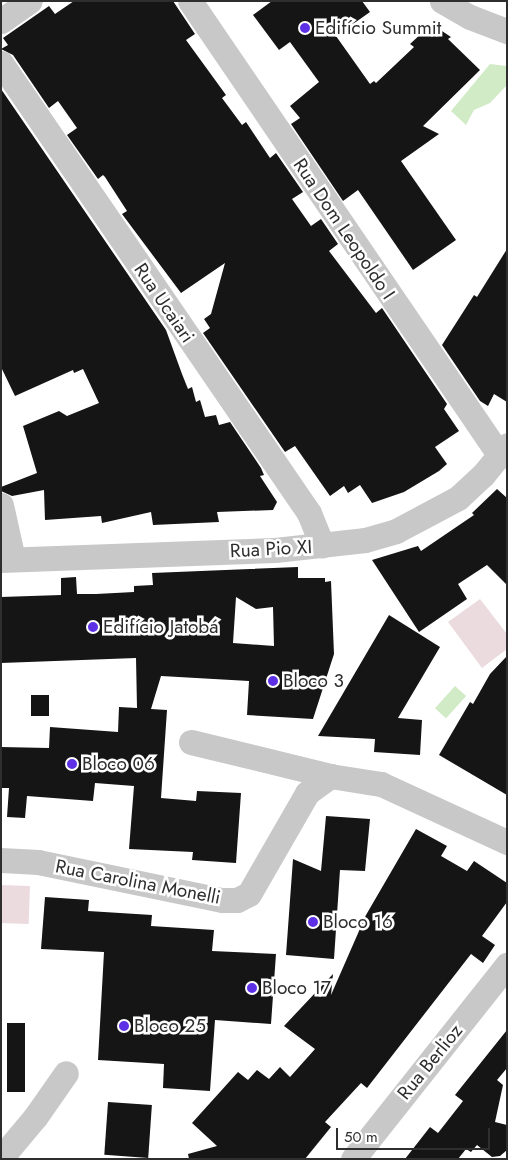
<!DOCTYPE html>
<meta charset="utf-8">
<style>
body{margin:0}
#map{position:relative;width:508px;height:1160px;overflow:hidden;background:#fff;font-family:Jost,sans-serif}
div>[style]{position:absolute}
.green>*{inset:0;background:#ebdbdf;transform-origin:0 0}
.water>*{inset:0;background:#d1ebc7;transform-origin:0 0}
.building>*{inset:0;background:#151515;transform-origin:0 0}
.minor>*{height:25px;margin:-12.5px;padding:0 12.5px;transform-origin:12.5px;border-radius:12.5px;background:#c8c8c8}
.dots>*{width:14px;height:14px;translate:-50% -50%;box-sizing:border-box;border:2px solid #fff;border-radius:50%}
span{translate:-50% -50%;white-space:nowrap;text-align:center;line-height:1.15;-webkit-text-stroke:5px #fff;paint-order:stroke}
.poi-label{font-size:19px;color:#2e2e2e}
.left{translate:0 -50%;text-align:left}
.street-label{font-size:19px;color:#2e2e2e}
.frame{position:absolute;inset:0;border:2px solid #2e2e2e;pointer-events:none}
.scale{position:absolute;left:336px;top:1128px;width:154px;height:22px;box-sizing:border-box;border:2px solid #2e2e2e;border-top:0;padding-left:6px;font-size:15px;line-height:18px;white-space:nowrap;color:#2e2e2e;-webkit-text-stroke:4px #fff;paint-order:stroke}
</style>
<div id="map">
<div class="green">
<i style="clip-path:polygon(480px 599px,507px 634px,507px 649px,482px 668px,448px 622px)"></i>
<i style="left:1px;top:885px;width:29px;height:38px;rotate:2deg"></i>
</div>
<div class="water">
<i style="clip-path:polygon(490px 64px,507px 66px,507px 85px,490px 103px,474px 110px,466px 125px,451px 111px)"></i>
<i style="left:455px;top:686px;width:15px;height:30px;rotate:42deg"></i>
</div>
<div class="building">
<i style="clip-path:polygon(74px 1px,173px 1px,195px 34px,186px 40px,226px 95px,222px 98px,242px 125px,246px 122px,270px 158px,276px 153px,303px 192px,292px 199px,311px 226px,321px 219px,338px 244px,329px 251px,376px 313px,382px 308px,447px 404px,444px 409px,459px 431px,435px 447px,447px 464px,439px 471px,404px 492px,372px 503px,360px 485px,348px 493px,344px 486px,330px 496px,295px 446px,285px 452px,203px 333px,210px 328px,204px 319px,211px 314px,225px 263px,181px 293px,122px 214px,127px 211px,105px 177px,103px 175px,98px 179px,67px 135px,77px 128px,58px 101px,49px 108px,13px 55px,1px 49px,8px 45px,3px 38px,49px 6px,55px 14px)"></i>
<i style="clip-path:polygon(272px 1px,362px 1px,370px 12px,336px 36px,370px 84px,374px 81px,376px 83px,414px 47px,410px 44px,423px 32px,428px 35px,436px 27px,451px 37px,448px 39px,480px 70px,423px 126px,439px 134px,401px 161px,456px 240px,413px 270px,358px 190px,343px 201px,291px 124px,300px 118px,290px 106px,319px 82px,290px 42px,279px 50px,253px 15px)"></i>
<i style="clip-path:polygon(1px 89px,166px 330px,182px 374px,188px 389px,192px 387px,196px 402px,200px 400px,205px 417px,216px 415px,219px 425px,230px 422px,261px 468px,264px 475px,260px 476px,277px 502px,273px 510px,217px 512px,219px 522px,153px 525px,151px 512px,102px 523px,101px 516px,45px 520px,44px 490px,12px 496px,1px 491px,1px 487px,37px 473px,23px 426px,59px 411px,67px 416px,99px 403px,83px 369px,74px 373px,73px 370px,15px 396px,1px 367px)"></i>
<i style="clip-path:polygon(507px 249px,507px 402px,494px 394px,488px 406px,480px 401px,442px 345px,474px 295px,477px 297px)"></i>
<i style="clip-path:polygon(497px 489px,507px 498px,507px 585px,487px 565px,458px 584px,467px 599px,419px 632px,372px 560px,418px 546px,421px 551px,474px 515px,472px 513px)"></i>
<i style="clip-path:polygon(evenodd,298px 567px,298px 578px,325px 578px,325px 582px,331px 581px,334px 654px,313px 719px,247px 715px,249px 681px,161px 676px,151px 709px,167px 710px,161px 798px,196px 801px,197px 791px,241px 793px,236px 863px,192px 860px,193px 852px,129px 849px,134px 786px,95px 783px,93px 801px,27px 796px,25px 818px,7px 817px,9px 788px,1px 788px,1px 747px,49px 748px,50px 727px,118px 732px,119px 707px,137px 708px,136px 658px,1px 663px,1px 597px,61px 595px,61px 578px,76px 577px,77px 594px,96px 594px,134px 592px,134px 586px,153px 585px,152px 573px,298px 567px,236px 597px,256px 609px,273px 607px,274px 646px,233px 643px,236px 597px)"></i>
<i style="clip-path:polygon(389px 615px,440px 647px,398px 718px,422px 720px,420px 755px,374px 752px,375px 739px,318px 736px)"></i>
<i style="clip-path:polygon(507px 656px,507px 795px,439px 755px,470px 702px,473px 704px,490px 674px)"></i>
<i style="left:49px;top:695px;width:21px;height:18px;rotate:90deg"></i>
<i style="clip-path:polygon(326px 816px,370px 819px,365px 871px,340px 870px,334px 959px,286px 955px,293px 859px,321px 871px)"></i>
<i style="clip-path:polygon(416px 829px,447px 846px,441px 856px,467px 871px,474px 861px,507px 883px,507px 902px,482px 936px,495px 945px,483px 963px,471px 954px,367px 1088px,361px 1083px,325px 1122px,331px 1127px,305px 1159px,189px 1159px,188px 1154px,217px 1146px,192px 1123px,238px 1072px,248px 1080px,257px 1070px,269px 1079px,280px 1067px,290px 1077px,315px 1049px,284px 1026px,333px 974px,331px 995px,366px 915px)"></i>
<i style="clip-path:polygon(45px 897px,89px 900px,88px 911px,152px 915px,151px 926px,214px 930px,212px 951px,276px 954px,271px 1024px,215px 1020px,210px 1091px,163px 1088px,164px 1064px,98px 1060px,104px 952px,41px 949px)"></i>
<i style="left:7px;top:1023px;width:18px;height:69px"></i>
<i style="clip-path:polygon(507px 1030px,507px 1068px,497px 1080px,503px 1085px,495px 1122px,507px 1125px,507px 1150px,500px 1156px,492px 1157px,477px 1145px,471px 1152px,466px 1149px,458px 1159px,405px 1159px,430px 1127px,438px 1133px,463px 1101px,455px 1095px)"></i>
<i style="left:108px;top:1102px;width:44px;height:53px;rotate:4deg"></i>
</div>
<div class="minor">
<i style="left:190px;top:1px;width:551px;rotate:55.73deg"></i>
<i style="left:442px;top:1px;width:32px;rotate:30deg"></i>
<i style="left:470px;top:17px;width:40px;rotate:21deg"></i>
<i style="left:1px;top:21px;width:35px;rotate:-35deg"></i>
<i style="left:1px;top:63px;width:545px;rotate:55.61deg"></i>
<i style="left:309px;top:513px;width:35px;rotate:68deg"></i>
<i style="left:1px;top:505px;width:55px;rotate:77.5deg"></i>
<i style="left:1px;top:560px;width:274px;rotate:-2.1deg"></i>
<i style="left:275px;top:550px;width:91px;rotate:-6.3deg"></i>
<i style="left:365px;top:540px;width:32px;rotate:-16deg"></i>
<i style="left:396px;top:531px;width:70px;rotate:-28deg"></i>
<i style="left:458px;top:498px;width:34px;rotate:-43deg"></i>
<i style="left:483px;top:475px;width:38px;rotate:-51deg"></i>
<i style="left:191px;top:742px;width:143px;rotate:13.7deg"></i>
<i style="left:330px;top:776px;width:52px;rotate:8.9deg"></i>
<i style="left:381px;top:784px;width:139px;rotate:24.7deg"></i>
<i style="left:1px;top:860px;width:37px;rotate:3deg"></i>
<i style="left:38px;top:862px;width:188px;rotate:11.7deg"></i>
<i style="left:222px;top:900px;width:15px"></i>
<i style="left:237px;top:900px;width:13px;rotate:-27deg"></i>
<i style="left:249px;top:894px;width:116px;rotate:-60.1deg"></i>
<i style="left:307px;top:793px;width:29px;rotate:-36deg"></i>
<i style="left:1px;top:1158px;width:55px;rotate:-50.2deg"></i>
<i style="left:36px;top:1116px;width:52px;rotate:-55.1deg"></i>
<i style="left:353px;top:1159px;width:248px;rotate:-51.6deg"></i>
</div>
<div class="dots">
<i style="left:305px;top:28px;background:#5e30e5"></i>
<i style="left:93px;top:627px;background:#5e30e5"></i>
<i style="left:273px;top:681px;background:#5e30e5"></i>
<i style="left:72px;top:764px;background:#5e30e5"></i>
<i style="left:313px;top:922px;background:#5e30e5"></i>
<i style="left:252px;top:988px;background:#5e30e5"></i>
<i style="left:124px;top:1026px;background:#5e30e5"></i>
</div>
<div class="poi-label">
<span class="left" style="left:315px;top:28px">Edifício Summit</span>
<span class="left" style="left:103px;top:627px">Edifício Jatobá</span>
<span class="left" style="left:283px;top:681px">Bloco 3</span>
<span class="left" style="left:82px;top:764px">Bloco 06</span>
<span class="left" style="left:323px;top:922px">Bloco 16</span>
<span class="left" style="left:262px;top:988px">Bloco 17</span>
<span class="left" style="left:134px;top:1026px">Bloco 25</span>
</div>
<div class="street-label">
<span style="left:344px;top:229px;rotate:56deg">Rua Dom Leopoldo I</span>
<span style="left:164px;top:303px;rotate:56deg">Rua Ucaiari</span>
<span style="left:271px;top:549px;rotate:-3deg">Rua Pio XI</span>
<span style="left:138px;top:882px;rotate:11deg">Rua Carolina Monelli</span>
<span style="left:430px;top:1062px;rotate:-51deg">Rua Berlioz</span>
</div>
<div class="frame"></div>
<div class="scale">50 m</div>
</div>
